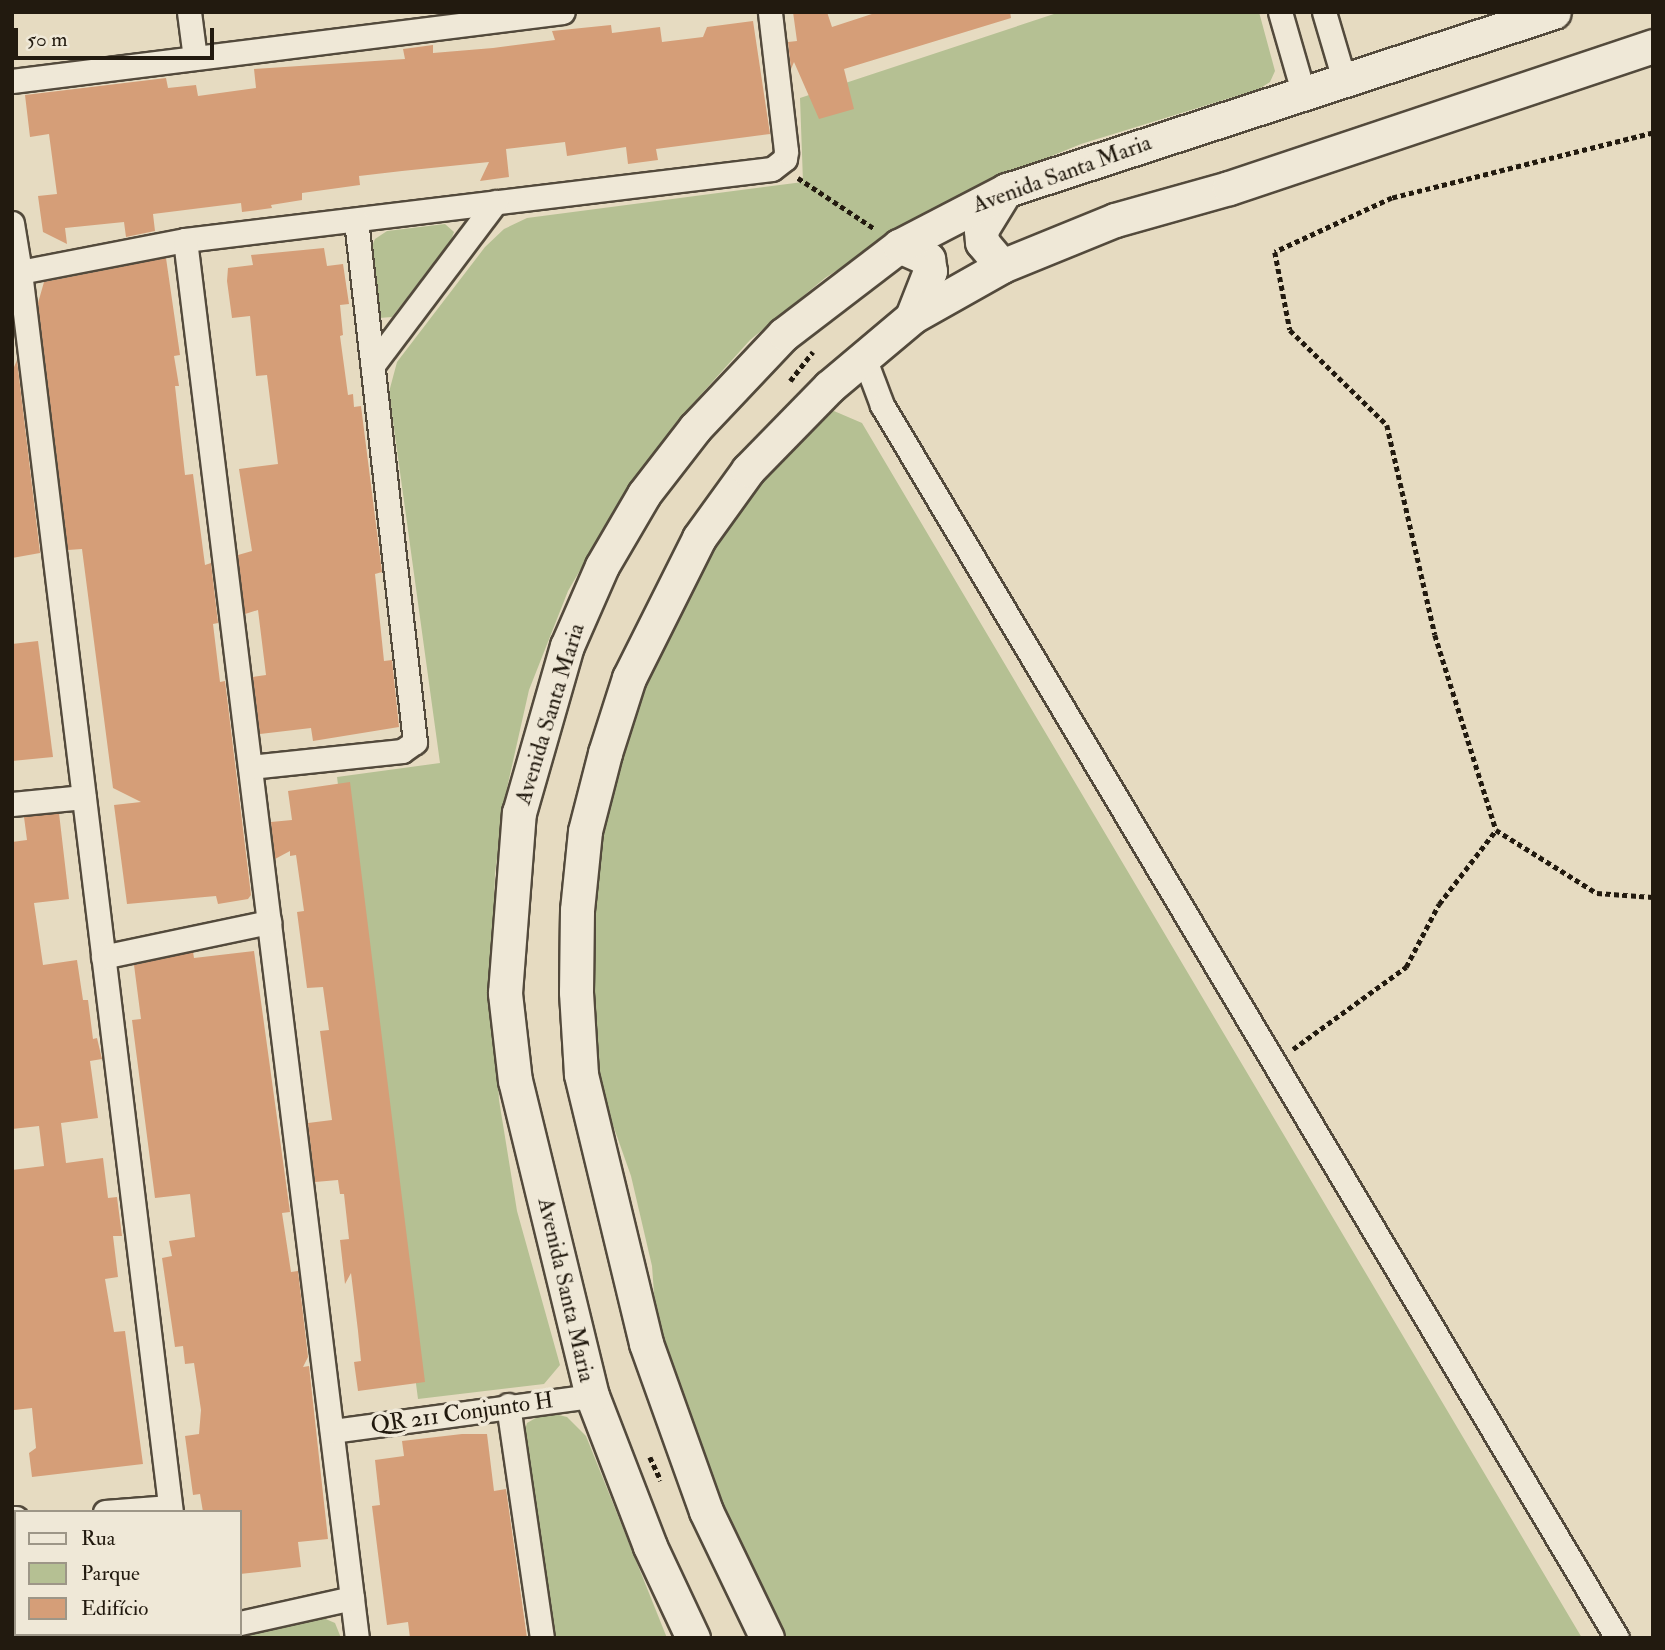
<!DOCTYPE html>
<meta charset="utf-8">
<style>
body{margin:0}
#map{position:relative;width:1665px;height:1650px;overflow:hidden;background:#e6dbc1;font-family:"IM FELL Double Pica",serif}
div>[style]{position:absolute}
.green>*{inset:0;background:#b5c093}
.building>*{inset:0;background:#d59e78}
.path>*{height:4.5px;margin-top:-2.25px;transform-origin:0;background:repeating-linear-gradient(90deg,#221a0f 0 5px,transparent 0 8.5px)}
.roads{filter:drop-shadow(2px 0 #534a3c) drop-shadow(-2px 0 #534a3c) drop-shadow(0 2px #534a3c) drop-shadow(0 -2px #534a3c)}
.street>*{height:23px;margin:-11.5px;padding:0 11.5px;transform-origin:11.5px;border-radius:11.5px;background:#efe8d7}
.secondary>*{height:33px;margin:-16.5px;padding:0 16.5px;transform-origin:16.5px;border-radius:16.5px;background:#efe8d7}
span{translate:-50% -50%;white-space:nowrap;text-align:center;line-height:1.15;-webkit-text-stroke:7px #efe8d7;paint-order:stroke}
.street-label{font-size:23px;color:#221a0f}
.frame{position:absolute;inset:0;border:14px solid #221a0f;pointer-events:none}
.legend{position:absolute;left:14px;top:1510px;width:228px;height:126px;box-sizing:border-box;background:#efe8d7;border:2px solid #9d9687;margin:0;padding:9px 12px;list-style:none;font-size:21px;color:#221a0f}
.legend li{display:flex;align-items:center;gap:14px;height:35px}
.legend b{width:35px;border:2px solid #9d9687}
.scale{position:absolute;left:14px;top:28px;width:200px;height:32px;box-sizing:border-box;border:4px solid #221a0f;border-top:0;padding-left:9px;font-size:21px;line-height:24px;white-space:nowrap;color:#221a0f;-webkit-text-stroke:5px #efe8d7;paint-order:stroke}
</style>
<div id="map">
<div class="green">
<i style="clip-path:polygon(1060px 12px,1259px 12px,1275px 71px,1270px 82px,1259px 89px,1081px 144px,988px 182px,908px 224px,825px 278px,750px 340px,679px 419px,630px 484px,568px 591px,529px 690px,507px 788px,495px 873px,492px 973px,499px 1100px,517px 1211px,560px 1365px,544px 1384px,418px 1399px,337px 777px,440px 763px,389px 392px,397px 362px,485px 247px,504px 229px,527px 218px,803px 182px,800px 98px)"></i>
<i style="clip-path:polygon(445px 224px,454px 232px,451px 240px,392px 317px,379px 318px,369px 253px,375px 239px,387px 231px)"></i>
<i style="clip-path:polygon(834px 411px,862px 423px,1582px 1638px,778px 1638px,723px 1522px,657px 1334px,652px 1266px,631px 1176px,596px 1077px,587px 994px,596px 836px,614px 756px,670px 610px,756px 477px,823px 413px)"></i>
<i style="clip-path:polygon(546px 1412px,567px 1417px,586px 1436px,667px 1638px,549px 1638px,523px 1437px,527px 1423px)"></i>
<i style="clip-path:polygon(321px 1617px,335px 1623px,341px 1638px,209px 1638px)"></i>
</div>
<div class="building">
<i style="clip-path:polygon(793px 12px,827px 12px,832px 27px,878px 12px,1010px 12px,1011px 18px,844px 69px,854px 109px,819px 119px,794px 62px,791px 69px,788px 42px,797px 41px)"></i>
<i style="clip-path:polygon(753px 21px,770px 134px,656px 149px,658px 160px,628px 164px,626px 147px,567px 156px,565px 142px,506px 149px,509px 177px,480px 181px,489px 162px,402px 171px,359px 176px,360px 185px,302px 193px,302px 200px,271px 205px,272px 208px,242px 212px,241px 203px,153px 214px,155px 231px,126px 237px,124px 222px,65px 228px,67px 244px,43px 232px,38px 196px,57px 194px,49px 134px,30px 137px,25px 95px,166px 78px,168px 88px,196px 85px,198px 96px,256px 88px,254px 69px,405px 59px,403px 49px,433px 45px,433px 53px,493px 48px,555px 40px,552px 31px,611px 25px,612px 33px,660px 27px,662px 42px,703px 37px,707px 27px)"></i>
<i style="clip-path:polygon(324px 248px,327px 266px,343px 264px,349px 304px,340px 305px,343px 335px,340px 336px,348px 395px,353px 394px,354px 407px,361px 406px,382px 572px,375px 574px,384px 661px,392px 660px,399px 727px,313px 741px,311px 728px,260px 734px,253px 677px,266px 675px,258px 610px,245px 614px,238px 555px,252px 551px,239px 469px,278px 464px,267px 375px,256px 376px,250px 316px,232px 318px,227px 281px,228px 268px,253px 265px,251px 255px)"></i>
<i style="clip-path:polygon(166px 258px,180px 355px,174px 356px,179px 386px,175px 386px,185px 475px,193px 474px,205px 565px,211px 563px,218px 623px,213px 624px,220px 682px,225px 681px,251px 895px,248px 899px,218px 904px,216px 896px,127px 904px,114px 805px,141px 802px,113px 788px,82px 549px,68px 550px,38px 303px,44px 282px)"></i>
<i style="clip-path:polygon(17px 360px,40px 553px,12px 558px,12px 372px)"></i>
<i style="clip-path:polygon(38px 641px,53px 757px,12px 761px,12px 644px)"></i>
<i style="clip-path:polygon(350px 782px,425px 1382px,358px 1391px,354px 1362px,361px 1361px,358px 1331px,351px 1273px,345px 1284px,340px 1240px,349px 1239px,344px 1194px,340px 1194px,338px 1180px,315px 1182px,308px 1123px,332px 1120px,320px 1031px,329px 1030px,323px 987px,307px 988px,297px 912px,304px 911px,296px 855px,290px 856px,290px 851px,275px 859px,271px 822px,292px 820px,288px 791px)"></i>
<i style="clip-path:polygon(59px 813px,69px 899px,34px 903px,43px 965px,77px 960px,83px 1000px,88px 1000px,93px 1039px,97px 1038px,102px 1059px,90px 1061px,98px 1118px,61px 1123px,66px 1163px,103px 1158px,108px 1198px,117px 1197px,122px 1236px,113px 1236px,118px 1277px,105px 1279px,114px 1332px,125px 1331px,143px 1464px,32px 1477px,29px 1453px,36px 1448px,32px 1408px,14px 1410px,12px 1395px,12px 1170px,44px 1166px,39px 1126px,12px 1129px,12px 842px,27px 840px,24px 817px)"></i>
<i style="clip-path:polygon(254px 951px,290px 1212px,282px 1213px,291px 1272px,298px 1271px,308px 1357px,303px 1367px,309px 1366px,328px 1539px,298px 1542px,301px 1567px,240px 1574px,240px 1512px,203px 1512px,200px 1494px,193px 1495px,185px 1436px,199px 1434px,201px 1410px,194px 1363px,185px 1364px,183px 1346px,175px 1347px,162px 1258px,172px 1256px,169px 1241px,195px 1237px,190px 1194px,155px 1198px,132px 1020px,141px 1019px,134px 965px,193px 952px,194px 958px)"></i>
<i style="clip-path:polygon(462px 1434px,487px 1434px,494px 1491px,506px 1489px,527px 1638px,410px 1638px,408px 1622px,387px 1625px,372px 1506px,380px 1505px,375px 1460px,404px 1456px,402px 1441px)"></i>
</div>
<div class="path">
<i style="left:1653px;top:133px;width:269px;rotate:166deg"></i>
<i style="left:1392px;top:198px;width:129px;rotate:155.2deg"></i>
<i style="left:1275px;top:252px;width:79px;rotate:79.1deg"></i>
<i style="left:1290px;top:330px;width:136px;rotate:44.4deg"></i>
<i style="left:1387px;top:425px;width:215px;rotate:77.1deg"></i>
<i style="left:1435px;top:635px;width:204px;rotate:72.6deg"></i>
<i style="left:1496px;top:830px;width:119px;rotate:32deg"></i>
<i style="left:1597px;top:893px;width:56px;rotate:4.1deg"></i>
<i style="left:798px;top:178px;width:92px;rotate:33.5deg"></i>
<i style="left:790px;top:381px;width:37px;rotate:-52deg"></i>
<i style="left:1293px;top:1049px;width:140px;rotate:-36deg"></i>
<i style="left:1406px;top:967px;width:71px;rotate:-62.4deg"></i>
<i style="left:1439px;top:904px;width:93px;rotate:-52.4deg"></i>
<i style="left:650px;top:1457px;width:26px;rotate:65deg"></i>
</div>
<div class="roads">
<div class="street">
<i style="left:189px;top:12px;width:46px;rotate:82.6deg"></i>
<i style="left:1280px;top:12px;width:86px;rotate:73.9deg"></i>
<i style="left:1324px;top:12px;width:74px;rotate:73.5deg"></i>
<i style="left:12px;top:81px;width:555px;rotate:-7.14deg"></i>
<i style="left:12px;top:223px;width:50px;rotate:80.7deg"></i>
<i style="left:20px;top:272px;width:168px;rotate:-11deg"></i>
<i style="left:185px;top:240px;width:591px;rotate:-6.9deg"></i>
<i style="left:772px;top:169px;width:16px;rotate:-38deg"></i>
<i style="left:785px;top:159px;width:8px;rotate:-83deg"></i>
<i style="left:786px;top:151px;width:140px;rotate:-96.6deg"></i>
<i style="left:185px;top:240px;width:1409px;rotate:82.99deg"></i>
<i style="left:20px;top:272px;width:1249px;rotate:83.06deg"></i>
<i style="left:865px;top:360px;width:48px;rotate:69.3deg"></i>
<i style="left:882px;top:405px;width:1435px;rotate:59.2deg"></i>
<i style="left:373px;top:365px;width:204px;rotate:-53deg"></i>
<i style="left:250px;top:767px;width:153px;rotate:-6deg"></i>
<i style="left:402px;top:751px;width:16px;rotate:-35deg"></i>
<i style="left:415px;top:742px;width:525px;rotate:-96.45deg"></i>
<i style="left:12px;top:804px;width:72px;rotate:-5.6deg"></i>
<i style="left:103px;top:957px;width:170px;rotate:-11.9deg"></i>
<i style="left:508px;top:1405px;width:235px;rotate:81.7deg"></i>
<i style="left:332px;top:1431px;width:262px;rotate:-7.7deg"></i>
<i style="left:105px;top:1512px;width:65px;rotate:-4.4deg"></i>
<i style="left:12px;top:1518px;width:4px"></i>
<i style="left:12px;top:1619px;width:19px;rotate:78deg"></i>
<i style="left:240px;top:1623px;width:115px;rotate:-12.6deg"></i>
<i style="left:186px;top:1634px;width:4px;rotate:90deg"></i>
</div>
<div class="secondary">
<i style="left:899px;top:246px;width:32px;rotate:24deg"></i>
<i style="left:928px;top:259px;width:12px;rotate:81deg"></i>
<i style="left:930px;top:271px;width:49px;rotate:111.4deg"></i>
<i style="left:1002px;top:266px;width:31px;rotate:-130deg"></i>
<i style="left:982px;top:242px;width:12px;rotate:-95deg"></i>
<i style="left:981px;top:230px;width:46px;rotate:-58.4deg"></i>
<i style="left:693px;top:1638px;width:102px;rotate:-115.1deg"></i>
<i style="left:650px;top:1546px;width:161px;rotate:-111.1deg"></i>
<i style="left:592px;top:1396px;width:324px;rotate:-103.7deg"></i>
<i style="left:515px;top:1081px;width:89px;rotate:-96.5deg"></i>
<i style="left:505px;top:993px;width:181px;rotate:-85.6deg"></i>
<i style="left:519px;top:813px;width:174px;rotate:-74deg"></i>
<i style="left:567px;top:646px;width:87px;rotate:-66.4deg"></i>
<i style="left:602px;top:566px;width:83px;rotate:-59.7deg"></i>
<i style="left:644px;top:494px;width:83px;rotate:-52.3deg"></i>
<i style="left:695px;top:428px;width:129px;rotate:-46.6deg"></i>
<i style="left:784px;top:334px;width:145px;rotate:-37.4deg"></i>
<i style="left:899px;top:246px;width:122px;rotate:-27.4deg"></i>
<i style="left:1007px;top:190px;width:575px;rotate:-18.03deg"></i>
<i style="left:767px;top:1638px;width:141px;rotate:-115.7deg"></i>
<i style="left:706px;top:1511px;width:178px;rotate:-109.7deg"></i>
<i style="left:646px;top:1343px;width:277px;rotate:-103.6deg"></i>
<i style="left:581px;top:1074px;width:82px;rotate:-93.5deg"></i>
<i style="left:576px;top:992px;width:82px;rotate:-89.3deg"></i>
<i style="left:577px;top:910px;width:79px;rotate:-84.2deg"></i>
<i style="left:585px;top:831px;width:81px;rotate:-75.6deg"></i>
<i style="left:605px;top:753px;width:79px;rotate:-72.3deg"></i>
<i style="left:629px;top:678px;width:157px;rotate:-63.4deg"></i>
<i style="left:699px;top:538px;width:84px;rotate:-54.2deg"></i>
<i style="left:748px;top:470px;width:116px;rotate:-45.7deg"></i>
<i style="left:829px;top:387px;width:109px;rotate:-40.1deg"></i>
<i style="left:912px;top:317px;width:103px;rotate:-29.5deg"></i>
<i style="left:1002px;top:266px;width:122px;rotate:-22.2deg"></i>
<i style="left:1115px;top:220px;width:118px;rotate:-15.7deg"></i>
<i style="left:1229px;top:188px;width:447px;rotate:-18.5deg"></i>
</div>
</div>
<div class="street-label">
<span style="left:1062px;top:174px;rotate:-20deg">Avenida Santa Maria</span>
<span style="left:550px;top:714px;rotate:-73deg">Avenida Santa Maria</span>
<span style="left:566px;top:1290px;rotate:77deg">Avenida Santa Maria</span>
<span style="left:462px;top:1413px;rotate:-8deg">QR 211 Conjunto H</span>
</div>
<div class="frame"></div>
<ul class="legend">
<li><b style="height:9px;background:#efe8d7"></b>Rua</li>
<li><b style="height:19px;background:#b5c093"></b>Parque</li>
<li><b style="height:19px;background:#d59e78"></b>Edifício</li>
</ul>
<div class="scale">50 m</div>
</div>
